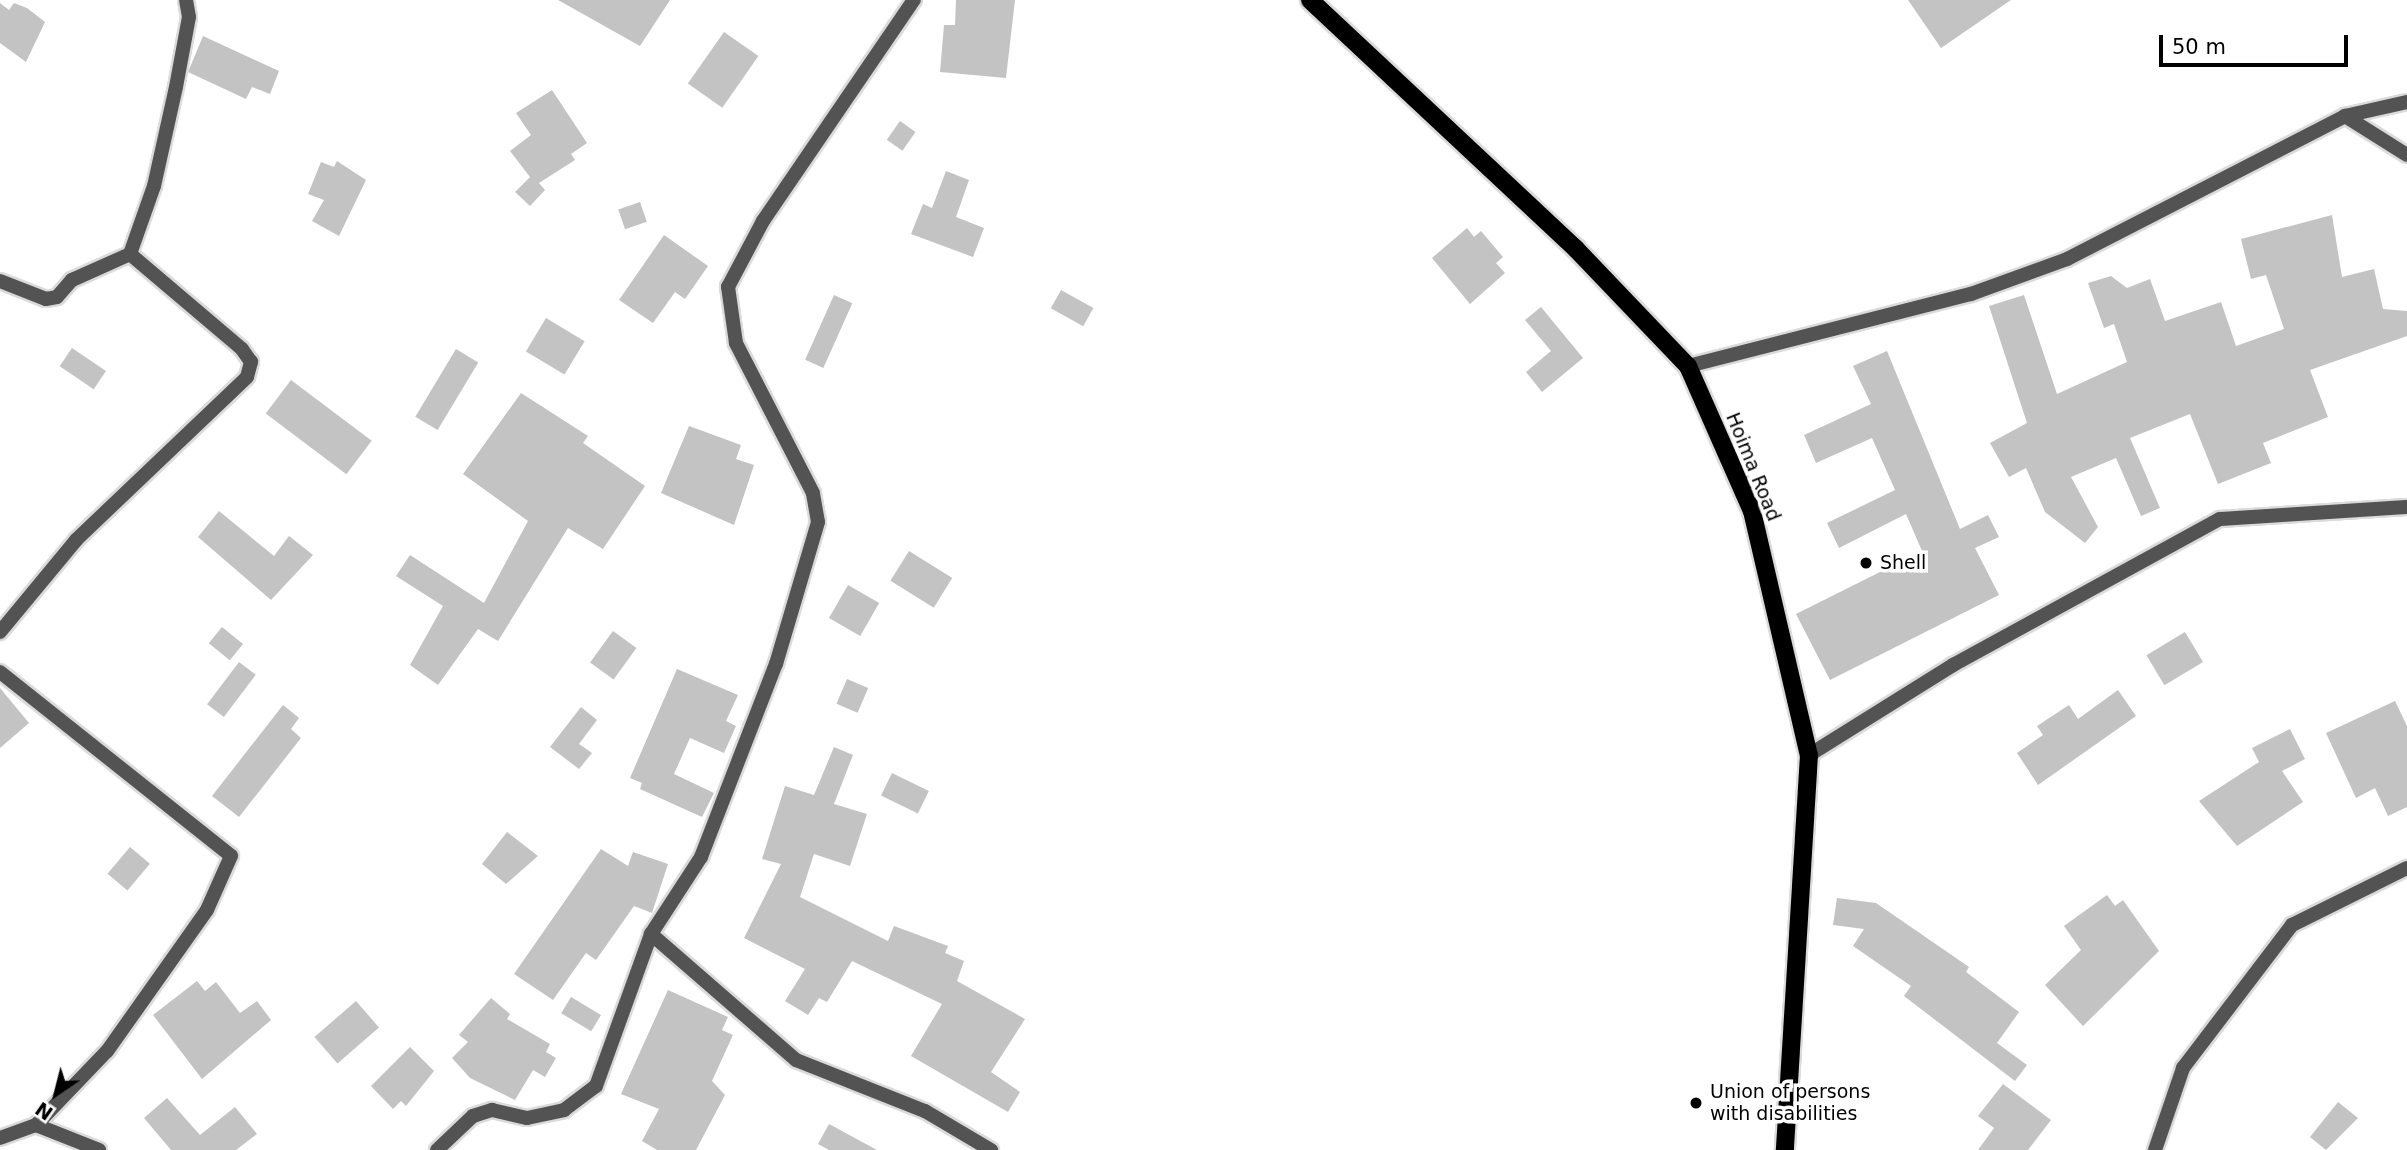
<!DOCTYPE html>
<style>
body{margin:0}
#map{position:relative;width:2407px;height:1150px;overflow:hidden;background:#fff;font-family:"DejaVu Sans",sans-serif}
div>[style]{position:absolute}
.building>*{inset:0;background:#c3c3c3;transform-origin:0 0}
.roads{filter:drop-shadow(2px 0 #dbdbdb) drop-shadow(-2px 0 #dbdbdb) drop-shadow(0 2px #dbdbdb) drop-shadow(0 -2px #dbdbdb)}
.minor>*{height:14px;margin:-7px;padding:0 7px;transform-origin:7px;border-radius:7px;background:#535353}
.primary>*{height:18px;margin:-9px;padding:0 9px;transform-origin:9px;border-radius:9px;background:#000}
.dots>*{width:19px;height:19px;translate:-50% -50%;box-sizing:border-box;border:4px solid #fff;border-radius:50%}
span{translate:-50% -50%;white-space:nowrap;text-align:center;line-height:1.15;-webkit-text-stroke:7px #fff;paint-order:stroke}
.street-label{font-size:19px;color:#000}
.poi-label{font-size:19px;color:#000}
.left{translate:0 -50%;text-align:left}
.north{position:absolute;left:21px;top:1059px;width:70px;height:70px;-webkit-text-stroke:5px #fff;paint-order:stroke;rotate:215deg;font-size:19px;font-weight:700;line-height:28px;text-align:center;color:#000}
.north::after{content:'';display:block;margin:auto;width:24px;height:32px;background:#000;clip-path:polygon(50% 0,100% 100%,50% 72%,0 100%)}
.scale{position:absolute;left:2159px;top:35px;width:189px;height:32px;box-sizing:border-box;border:4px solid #000;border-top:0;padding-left:9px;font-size:21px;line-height:24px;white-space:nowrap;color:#000;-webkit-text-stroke:5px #fff;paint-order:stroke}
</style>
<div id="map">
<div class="building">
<i style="clip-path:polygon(558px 0,670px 0,640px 46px)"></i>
<i style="clip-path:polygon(956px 0,1015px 0,1006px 78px,940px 72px,944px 25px,955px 25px)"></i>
<i style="clip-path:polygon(1908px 0,2011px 0,1941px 48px)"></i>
<i style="clip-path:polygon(0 3px,9px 10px,14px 3px,27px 8px,45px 22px,26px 62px,0 43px)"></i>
<i style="left:724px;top:32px;width:42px;height:63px;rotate:35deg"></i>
<i style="clip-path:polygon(203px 36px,279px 71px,270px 94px,252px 87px,246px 99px,188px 72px)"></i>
<i style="clip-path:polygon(552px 90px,587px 143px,571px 154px,575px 160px,539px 183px,545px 190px,530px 206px,515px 192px,530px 177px,510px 151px,531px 135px,516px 113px)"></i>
<i style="left:900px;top:121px;width:19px;height:23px;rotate:35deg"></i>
<i style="clip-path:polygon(337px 161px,366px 180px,339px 236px,312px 221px,324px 200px,308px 194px,321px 162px,334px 167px)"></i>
<i style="clip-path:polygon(946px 171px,969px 180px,956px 217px,984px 228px,973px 257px,911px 234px,923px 204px,932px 208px)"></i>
<i style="left:640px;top:202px;width:21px;height:23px;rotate:71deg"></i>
<i style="clip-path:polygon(2332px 215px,2342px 277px,2374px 269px,2383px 309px,2407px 311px,2407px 336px,2310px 370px,2328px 417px,2263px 443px,2271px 463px,2218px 484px,2190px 414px,2130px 438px,2160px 508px,2141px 516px,2116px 458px,2071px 477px,2098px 527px,2085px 543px,2045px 512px,2026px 468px,2009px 477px,1990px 443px,2027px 423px,1989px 306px,2024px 295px,2057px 394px,2127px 362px,2114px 324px,2104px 328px,2088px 283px,2111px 276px,2127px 288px,2150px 279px,2165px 321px,2221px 302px,2236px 346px,2284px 329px,2266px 275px,2251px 279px,2241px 239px)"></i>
<i style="clip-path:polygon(1467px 228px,1474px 237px,1481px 231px,1503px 257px,1496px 263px,1505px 273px,1470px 304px,1432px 258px)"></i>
<i style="clip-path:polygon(664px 235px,708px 266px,685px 299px,675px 292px,653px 323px,619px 300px)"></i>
<i style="left:1061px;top:290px;width:37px;height:21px;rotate:29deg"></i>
<i style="left:834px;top:295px;width:20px;height:71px;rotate:24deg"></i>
<i style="clip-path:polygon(1541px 307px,1583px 358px,1542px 392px,1526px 372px,1551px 351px,1525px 320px)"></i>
<i style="left:546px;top:318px;width:45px;height:39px;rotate:31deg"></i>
<i style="left:72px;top:348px;width:41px;height:22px;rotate:34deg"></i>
<i style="left:456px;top:349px;width:26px;height:79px;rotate:31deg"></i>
<i style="clip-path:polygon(1887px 351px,1960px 529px,1988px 515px,1999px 537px,1975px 548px,1999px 595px,1830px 680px,1796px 614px,1922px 551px,1906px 514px,1839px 548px,1827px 523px,1895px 490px,1872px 438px,1816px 463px,1804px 435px,1871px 404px,1853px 366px)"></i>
<i style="left:291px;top:380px;width:101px;height:42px;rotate:37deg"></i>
<i style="clip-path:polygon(521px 393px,588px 436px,583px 443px,645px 486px,603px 549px,568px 528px,498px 641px,478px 629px,438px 685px,410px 665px,443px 606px,396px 576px,410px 555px,484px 603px,528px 521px,463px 474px)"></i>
<i style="clip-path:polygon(689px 426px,741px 445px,736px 459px,754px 465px,734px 525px,661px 493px)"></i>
<i style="clip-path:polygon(219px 511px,274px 556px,289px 536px,313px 555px,271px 600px,198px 537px)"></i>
<i style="left:909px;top:551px;width:51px;height:35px;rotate:32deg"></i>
<i style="left:848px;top:585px;width:36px;height:38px;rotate:30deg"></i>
<i style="left:222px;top:627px;width:27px;height:21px;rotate:39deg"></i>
<i style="left:613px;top:631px;width:29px;height:39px;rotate:36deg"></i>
<i style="left:2185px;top:632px;width:35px;height:45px;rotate:59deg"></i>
<i style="left:239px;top:662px;width:21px;height:53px;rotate:37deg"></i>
<i style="clip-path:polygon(677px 669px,738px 695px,726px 721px,736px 726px,724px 753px,690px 738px,674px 774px,714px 793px,702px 817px,640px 789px,642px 783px,630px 778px)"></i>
<i style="left:847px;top:679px;width:23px;height:27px;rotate:23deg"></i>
<i style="clip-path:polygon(0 688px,29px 723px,0 748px)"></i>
<i style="clip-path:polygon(2118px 690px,2136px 716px,2038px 785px,2017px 753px,2043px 735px,2037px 726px,2069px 705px,2078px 719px)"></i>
<i style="clip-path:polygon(2395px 701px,2407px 726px,2407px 807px,2388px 816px,2375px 788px,2356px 798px,2326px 733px)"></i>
<i style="clip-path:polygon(283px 705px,299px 718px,291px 729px,301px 738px,239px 817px,212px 796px)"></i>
<i style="clip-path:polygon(581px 707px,597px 720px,579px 744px,592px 753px,579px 769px,550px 747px)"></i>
<i style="clip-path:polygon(2290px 729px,2305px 759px,2282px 771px,2303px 802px,2237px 846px,2199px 801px,2259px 762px,2252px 748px)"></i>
<i style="clip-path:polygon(834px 747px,853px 755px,834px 804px,867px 814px,850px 866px,814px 854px,800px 897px,888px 941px,894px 926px,948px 946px,945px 953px,964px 961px,957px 981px,1025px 1019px,991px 1072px,1020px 1092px,1008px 1112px,911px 1056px,942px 1004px,852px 961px,827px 1002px,819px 998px,808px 1015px,785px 1001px,805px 969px,744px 938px,781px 864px,762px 859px,785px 786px,814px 795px)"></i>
<i style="left:892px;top:773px;width:41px;height:25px;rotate:26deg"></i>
<i style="clip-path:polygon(507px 832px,538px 856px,506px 884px,482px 864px)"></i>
<i style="left:130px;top:847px;width:26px;height:35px;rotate:40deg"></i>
<i style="clip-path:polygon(601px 849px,628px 866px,633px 852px,668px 864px,652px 913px,634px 906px,596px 960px,586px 953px,553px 1000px,514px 974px)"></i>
<i style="clip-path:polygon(2107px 895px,2115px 906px,2123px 900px,2159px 951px,2083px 1026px,2045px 985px,2081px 950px,2064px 926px)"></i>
<i style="clip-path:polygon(1837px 898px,1876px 903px,1969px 967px,1966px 972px,2019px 1012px,1997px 1043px,2027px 1065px,2015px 1081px,1904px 996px,1911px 986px,1853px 946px,1864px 929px,1833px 925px)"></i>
<i style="clip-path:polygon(197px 981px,205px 991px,216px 982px,240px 1013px,257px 1001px,271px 1020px,202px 1079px,153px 1015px)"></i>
<i style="clip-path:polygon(668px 990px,728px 1017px,722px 1030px,733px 1035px,712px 1081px,725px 1095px,696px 1150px,657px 1150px,642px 1141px,659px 1109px,621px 1094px)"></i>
<i style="left:571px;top:997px;width:35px;height:19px;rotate:31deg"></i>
<i style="clip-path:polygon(491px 998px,510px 1014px,507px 1019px,550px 1044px,546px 1052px,556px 1058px,545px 1077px,533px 1070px,515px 1100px,470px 1078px,452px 1058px,468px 1042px,459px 1035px)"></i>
<i style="left:356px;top:1001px;width:35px;height:55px;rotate:49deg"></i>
<i style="clip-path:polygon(410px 1047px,434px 1071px,406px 1106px,401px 1101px,393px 1109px,371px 1086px)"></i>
<i style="clip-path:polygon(2003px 1084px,2051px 1120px,2028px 1150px,1978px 1150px,1994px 1128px,1978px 1116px)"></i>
<i style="clip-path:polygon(167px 1098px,200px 1135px,235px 1107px,257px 1134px,236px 1150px,171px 1150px,144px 1118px)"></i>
<i style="clip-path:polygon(2338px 1102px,2358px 1118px,2326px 1150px,2310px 1137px)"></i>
<i style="clip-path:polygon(829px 1124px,877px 1150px,829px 1150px,818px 1144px)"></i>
</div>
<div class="roads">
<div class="minor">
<i style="left:2345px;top:116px;width:73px;rotate:32.2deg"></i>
<i style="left:0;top:281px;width:49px;rotate:21.4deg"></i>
<i style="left:46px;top:299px;width:11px;rotate:-10deg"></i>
<i style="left:57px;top:297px;width:23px;rotate:-49deg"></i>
<i style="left:72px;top:280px;width:64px;rotate:-24.1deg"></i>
<i style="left:130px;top:254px;width:72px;rotate:-70.6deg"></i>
<i style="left:154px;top:186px;width:101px;rotate:-77.5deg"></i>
<i style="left:176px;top:87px;width:71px;rotate:-79.5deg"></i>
<i style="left:189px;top:17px;width:17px;rotate:-100deg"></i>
<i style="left:1688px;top:366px;width:292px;rotate:-14.3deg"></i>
<i style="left:1971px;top:294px;width:102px;rotate:-20deg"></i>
<i style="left:2067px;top:259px;width:313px;rotate:-27.2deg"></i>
<i style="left:2345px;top:116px;width:64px;rotate:-12.7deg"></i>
<i style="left:0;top:632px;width:119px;rotate:-50.4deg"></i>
<i style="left:76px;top:540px;width:236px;rotate:-43.6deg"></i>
<i style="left:247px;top:377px;width:16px;rotate:-75deg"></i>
<i style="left:251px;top:362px;width:16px;rotate:-125deg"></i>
<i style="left:242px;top:349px;width:147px;rotate:-139.7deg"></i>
<i style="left:0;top:672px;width:295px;rotate:38.5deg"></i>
<i style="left:231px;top:856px;width:59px;rotate:114deg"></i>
<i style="left:207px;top:910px;width:173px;rotate:125.3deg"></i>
<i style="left:107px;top:1051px;width:103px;rotate:133.8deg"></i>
<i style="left:1809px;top:755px;width:170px;rotate:-32deg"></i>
<i style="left:1953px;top:665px;width:304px;rotate:-28.7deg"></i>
<i style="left:2220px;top:519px;width:187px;rotate:-3.7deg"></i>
<i style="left:651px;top:934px;width:192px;rotate:41deg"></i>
<i style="left:796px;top:1060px;width:139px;rotate:21.6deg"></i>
<i style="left:925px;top:1111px;width:77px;rotate:30.6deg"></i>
<i style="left:0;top:1138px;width:38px;rotate:-20deg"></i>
<i style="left:36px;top:1125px;width:68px;rotate:21.6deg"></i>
<i style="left:437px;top:1150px;width:50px;rotate:-43.4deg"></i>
<i style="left:473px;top:1116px;width:20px;rotate:-18deg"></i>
<i style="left:492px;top:1110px;width:36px;rotate:13deg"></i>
<i style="left:527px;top:1118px;width:38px;rotate:-12deg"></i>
<i style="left:564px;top:1110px;width:40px;rotate:-37deg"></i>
<i style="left:596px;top:1086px;width:162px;rotate:-70.1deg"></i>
<i style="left:651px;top:934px;width:92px;rotate:-57deg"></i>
<i style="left:701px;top:857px;width:207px;rotate:-68.8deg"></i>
<i style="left:776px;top:664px;width:148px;rotate:-73.5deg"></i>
<i style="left:818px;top:522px;width:29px;rotate:-100deg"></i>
<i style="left:813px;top:493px;width:169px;rotate:-117.2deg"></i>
<i style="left:736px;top:343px;width:57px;rotate:-98.1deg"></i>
<i style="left:728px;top:287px;width:75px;rotate:-62.1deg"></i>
<i style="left:763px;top:221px;width:268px;rotate:-55.7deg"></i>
<i style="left:2155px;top:1150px;width:87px;rotate:-71.1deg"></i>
<i style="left:2183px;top:1068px;width:180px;rotate:-52.7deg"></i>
<i style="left:2292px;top:925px;width:128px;rotate:-26.4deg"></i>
</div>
<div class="primary">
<i style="left:1310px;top:0;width:364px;rotate:43.1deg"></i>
<i style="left:1576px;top:249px;width:162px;rotate:46.3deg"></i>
<i style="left:1688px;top:366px;width:158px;rotate:66.2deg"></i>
<i style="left:1752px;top:511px;width:251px;rotate:76.9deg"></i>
<i style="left:1809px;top:755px;width:396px;rotate:93.5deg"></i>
</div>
</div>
<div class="dots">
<i style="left:1866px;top:563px;background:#000"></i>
<i style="left:1696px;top:1103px;background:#000"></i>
</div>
<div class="street-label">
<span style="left:1753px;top:467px;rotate:68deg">Hoima Road</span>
</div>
<div class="poi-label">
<span class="left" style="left:1880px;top:563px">Shell</span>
<span class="left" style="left:1710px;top:1103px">Union of persons<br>with disabilities</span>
</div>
<div class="north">N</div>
<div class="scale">50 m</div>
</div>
